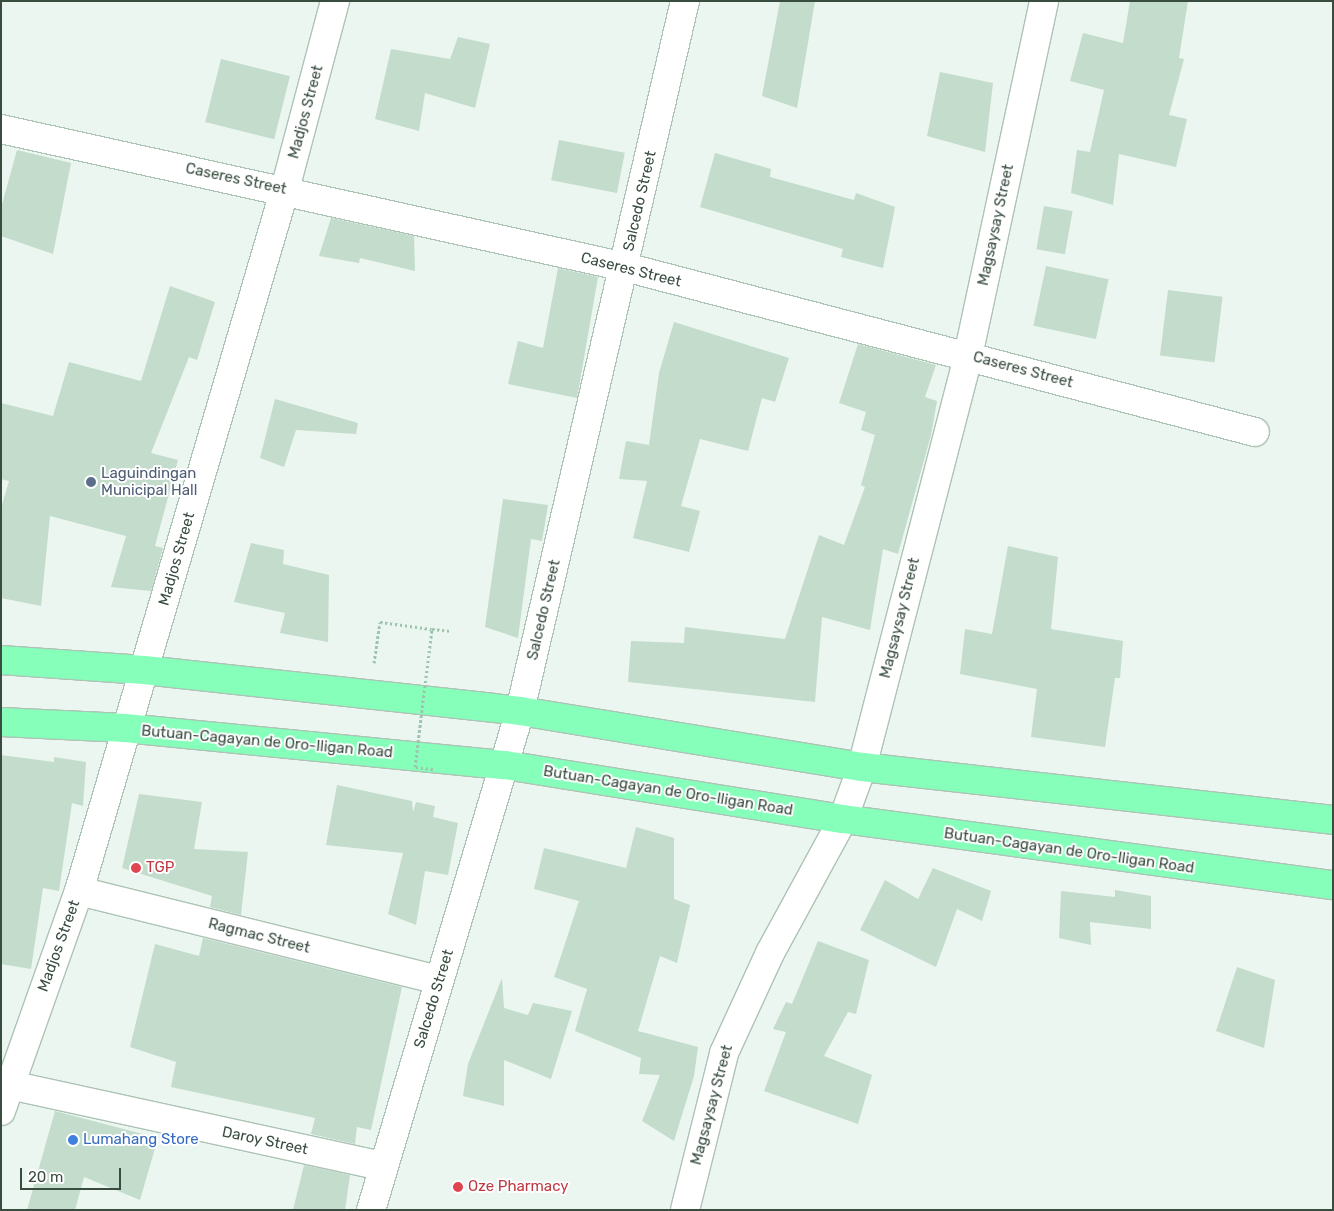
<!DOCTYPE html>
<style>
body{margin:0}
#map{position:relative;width:1334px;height:1211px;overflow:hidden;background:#ebf6f0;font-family:Rubik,sans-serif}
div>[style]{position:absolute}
.building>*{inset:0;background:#c3dccc;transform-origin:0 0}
.path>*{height:3px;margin-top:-1.5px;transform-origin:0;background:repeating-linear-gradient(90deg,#9dc5ad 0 2.5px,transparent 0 5px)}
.roads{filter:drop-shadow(1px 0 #adc3b5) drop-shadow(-1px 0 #adc3b5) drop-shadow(0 1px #adc3b5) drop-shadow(0 -1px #adc3b5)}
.minor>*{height:28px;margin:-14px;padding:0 14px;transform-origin:14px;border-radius:14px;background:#fff}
.tertiary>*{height:28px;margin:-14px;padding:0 14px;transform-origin:14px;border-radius:14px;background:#fff}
.trunk>*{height:28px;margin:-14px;padding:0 14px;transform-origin:14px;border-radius:14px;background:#85ffba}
.path-bridge>*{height:3px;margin-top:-1.5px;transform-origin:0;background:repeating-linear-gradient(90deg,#9dc5ad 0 2.5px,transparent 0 5px)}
.dots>*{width:14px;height:14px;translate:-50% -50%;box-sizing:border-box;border:2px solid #fff;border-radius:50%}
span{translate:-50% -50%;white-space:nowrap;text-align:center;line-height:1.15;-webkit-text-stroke:4px #fff;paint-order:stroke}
.street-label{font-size:15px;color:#384c3f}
.service-label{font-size:15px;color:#4e5e75}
.left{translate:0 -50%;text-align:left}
.health-label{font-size:15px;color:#be3a42}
.shop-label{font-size:15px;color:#366cbe}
.frame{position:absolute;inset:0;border:2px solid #384c3f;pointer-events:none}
.scale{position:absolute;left:20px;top:1168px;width:101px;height:22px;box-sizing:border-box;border:2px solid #384c3f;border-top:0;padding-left:6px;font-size:15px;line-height:18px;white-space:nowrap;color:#384c3f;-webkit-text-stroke:4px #fff;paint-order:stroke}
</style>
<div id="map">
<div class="building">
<i style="clip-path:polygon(780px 1px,815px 1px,797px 108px,762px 96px)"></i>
<i style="clip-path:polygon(1130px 1px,1188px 1px,1179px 58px,1184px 59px,1169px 115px,1187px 119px,1176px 167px,1119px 154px,1113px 205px,1071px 193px,1077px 150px,1090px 152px,1104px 90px,1070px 81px,1083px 33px,1123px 43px)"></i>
<i style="clip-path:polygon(458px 37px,490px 44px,475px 108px,425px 93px,419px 131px,375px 119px,391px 49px,450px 59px)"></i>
<i style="left:221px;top:59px;width:71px;height:65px;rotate:14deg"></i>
<i style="clip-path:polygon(940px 72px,993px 83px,985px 152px,927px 136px)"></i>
<i style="left:559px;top:140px;width:67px;height:41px;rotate:11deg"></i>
<i style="clip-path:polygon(17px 150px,71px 163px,53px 254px,1px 236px,1px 208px)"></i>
<i style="clip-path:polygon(715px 153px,771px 169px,770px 177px,854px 200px,856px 193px,895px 207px,883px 268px,841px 257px,843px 249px,700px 207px)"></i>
<i style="left:1044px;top:206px;width:29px;height:44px;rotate:10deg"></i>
<i style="clip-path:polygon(331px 218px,414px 236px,415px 271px,360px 258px,359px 263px,319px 256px)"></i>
<i style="left:1046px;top:266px;width:64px;height:61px;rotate:12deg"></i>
<i style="clip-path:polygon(558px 268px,598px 277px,577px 398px,508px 384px,518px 341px,543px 348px)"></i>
<i style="clip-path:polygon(170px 286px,215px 302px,197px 360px,189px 357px,151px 453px,178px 460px,155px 546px,163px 548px,151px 591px,111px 587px,126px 536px,50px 516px,41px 606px,1px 598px,1px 508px,9px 481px,1px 479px,1px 403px,53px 416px,69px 362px,141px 381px)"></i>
<i style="left:1168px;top:290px;width:55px;height:66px;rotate:7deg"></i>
<i style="clip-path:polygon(674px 322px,789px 358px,775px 402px,762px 398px,748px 451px,700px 439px,681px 506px,700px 511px,689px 552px,633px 538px,647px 481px,619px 479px,626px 441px,649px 445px,659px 373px)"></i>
<i style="clip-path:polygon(858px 344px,936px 365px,925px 397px,937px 401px,931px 435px,898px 554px,883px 549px,870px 630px,822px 617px,815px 702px,628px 682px,631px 641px,684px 643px,685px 627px,785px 639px,819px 535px,844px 545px,865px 487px,861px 485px,875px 435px,861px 430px,866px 412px,839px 403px)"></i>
<i style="clip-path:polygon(275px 399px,358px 423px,356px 434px,296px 430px,284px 467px,260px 458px)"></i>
<i style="clip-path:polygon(503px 499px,548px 505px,542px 541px,531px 539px,518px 638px,485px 627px)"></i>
<i style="clip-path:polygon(251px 543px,284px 550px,283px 564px,329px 575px,328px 642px,280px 633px,285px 613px,234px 602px)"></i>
<i style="clip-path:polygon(1008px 546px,1058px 557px,1051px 629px,1123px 641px,1120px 678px,1115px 678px,1105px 747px,1031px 737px,1037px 689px,960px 674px,965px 629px,992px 634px)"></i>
<i style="clip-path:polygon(1px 755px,54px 762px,54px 757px,86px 762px,83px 806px,72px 803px,59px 891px,43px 888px,31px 969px,1px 964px)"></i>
<i style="clip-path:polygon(337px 785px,412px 801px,413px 812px,416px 802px,435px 806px,433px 817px,458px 823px,448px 875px,425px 871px,416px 925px,388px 914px,403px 853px,326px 845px)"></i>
<i style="clip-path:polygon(139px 794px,202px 802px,194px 849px,248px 852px,241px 915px,210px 907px,212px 896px,122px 868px)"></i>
<i style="clip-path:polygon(636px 827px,674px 838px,674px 899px,690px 905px,677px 963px,660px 956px,638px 1031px,698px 1047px,694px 1076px,674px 1141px,642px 1121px,660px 1075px,639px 1074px,641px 1058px,575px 1031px,587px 989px,554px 977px,579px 901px,534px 889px,544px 848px,626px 868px)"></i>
<i style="clip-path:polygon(933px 868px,991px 891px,982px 921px,957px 909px,936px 967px,860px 930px,885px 880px,918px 899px)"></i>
<i style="clip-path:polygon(1115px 890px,1151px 896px,1151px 929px,1090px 922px,1091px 945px,1059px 938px,1061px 891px,1115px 897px)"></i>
<i style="clip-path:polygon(203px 938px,402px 987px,371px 1130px,357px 1127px,355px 1144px,311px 1134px,315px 1118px,171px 1087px,176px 1062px,130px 1047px,155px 944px,199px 956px)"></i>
<i style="clip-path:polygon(818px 941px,869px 960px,856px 1014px,848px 1012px,824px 1056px,872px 1075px,858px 1124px,764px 1091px,786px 1032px,773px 1029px,786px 1002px,792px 1004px)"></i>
<i style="clip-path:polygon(1237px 967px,1275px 980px,1264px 1048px,1216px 1031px)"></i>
<i style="clip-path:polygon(502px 978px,504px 1008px,528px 1015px,533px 1003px,572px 1011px,551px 1079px,504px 1060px,504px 1106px,463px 1096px,468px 1064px)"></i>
<i style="clip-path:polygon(55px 1111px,158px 1138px,140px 1200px,84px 1177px,75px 1210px,27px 1210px)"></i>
<i style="clip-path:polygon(304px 1165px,350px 1175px,345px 1210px,293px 1210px)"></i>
</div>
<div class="path">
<i style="left:374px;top:663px;width:41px;rotate:-81.7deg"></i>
<i style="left:380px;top:622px;width:52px;rotate:7.7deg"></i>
</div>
<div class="roads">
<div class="minor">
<i style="left:1px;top:129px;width:639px;rotate:12.47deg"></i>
<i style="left:625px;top:267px;width:651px;rotate:14.68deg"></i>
<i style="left:79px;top:891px;width:371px;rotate:13.9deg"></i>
<i style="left:1px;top:1083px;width:391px;rotate:12.3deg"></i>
<i style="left:1px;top:1111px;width:233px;rotate:-70.5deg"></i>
<i style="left:79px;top:891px;width:732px;rotate:-73.65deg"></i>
<i style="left:285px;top:189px;width:195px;rotate:-75.1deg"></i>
<i style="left:371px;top:1210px;width:521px;rotate:-73.37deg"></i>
<i style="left:520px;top:711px;width:729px;rotate:-76.92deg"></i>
</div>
<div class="tertiary">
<i style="left:685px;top:1210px;width:162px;rotate:-76deg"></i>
<i style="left:724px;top:1053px;width:110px;rotate:-65.3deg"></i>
<i style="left:770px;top:953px;width:153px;rotate:-61.4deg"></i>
<i style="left:843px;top:819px;width:55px;rotate:-69.9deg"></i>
<i style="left:862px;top:767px;width:424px;rotate:-75.5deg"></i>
<i style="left:968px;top:356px;width:363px;rotate:-77.9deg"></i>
</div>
<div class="trunk">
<i style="left:1px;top:660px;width:143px;rotate:4deg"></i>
<i style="left:144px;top:670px;width:378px;rotate:6.2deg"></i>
<i style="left:520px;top:711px;width:347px;rotate:9.3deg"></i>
<i style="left:862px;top:767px;width:474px;rotate:6.4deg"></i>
<i style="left:1px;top:722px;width:124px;rotate:2.8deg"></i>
<i style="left:125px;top:728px;width:382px;rotate:5.6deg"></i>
<i style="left:505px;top:765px;width:342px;rotate:9.1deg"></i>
<i style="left:843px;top:819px;width:494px;rotate:7.7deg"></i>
</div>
</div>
<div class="path-bridge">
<i style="left:433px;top:769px;width:18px;rotate:-174deg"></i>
<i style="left:415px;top:767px;width:139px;rotate:-83deg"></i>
<i style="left:432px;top:629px;width:18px;rotate:6deg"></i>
</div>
<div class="dots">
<i style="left:91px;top:482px;background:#5c6f8a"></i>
<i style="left:136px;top:868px;background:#e0444e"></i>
<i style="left:73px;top:1140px;background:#3f7fe0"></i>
<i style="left:458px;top:1187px;background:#e0444e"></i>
</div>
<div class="street-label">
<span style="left:306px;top:112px;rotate:-75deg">Madjos Street</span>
<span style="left:236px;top:179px;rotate:12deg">Caseres Street</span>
<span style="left:640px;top:201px;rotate:-77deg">Salcedo Street</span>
<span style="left:996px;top:225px;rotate:-78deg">Magsaysay Street</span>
<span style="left:631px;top:270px;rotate:14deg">Caseres Street</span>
<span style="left:1023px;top:370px;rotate:15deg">Caseres Street</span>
<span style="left:177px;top:559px;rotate:-74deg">Madjos Street</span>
<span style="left:544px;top:610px;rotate:-77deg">Salcedo Street</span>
<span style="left:900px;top:618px;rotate:-76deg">Magsaysay Street</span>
<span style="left:267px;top:742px;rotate:5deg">Butuan-Cagayan de Oro-Iligan Road</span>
<span style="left:668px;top:791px;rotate:9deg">Butuan-Cagayan de Oro-Iligan Road</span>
<span style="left:1069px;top:851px;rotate:8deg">Butuan-Cagayan de Oro-Iligan Road</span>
<span style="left:259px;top:936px;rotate:14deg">Ragmac Street</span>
<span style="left:59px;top:946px;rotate:-70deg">Madjos Street</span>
<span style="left:434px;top:999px;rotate:-73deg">Salcedo Street</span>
<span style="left:712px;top:1105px;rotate:-75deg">Magsaysay Street</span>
<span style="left:265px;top:1141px;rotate:12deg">Daroy Street</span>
</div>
<div class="service-label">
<span class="left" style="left:101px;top:482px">Laguindingan<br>Municipal Hall</span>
</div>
<div class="health-label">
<span class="left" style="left:146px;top:868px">TGP</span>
<span class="left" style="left:468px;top:1187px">Oze Pharmacy</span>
</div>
<div class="shop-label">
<span class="left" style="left:83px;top:1140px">Lumahang Store</span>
</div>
<div class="frame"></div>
<div class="scale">20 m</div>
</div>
